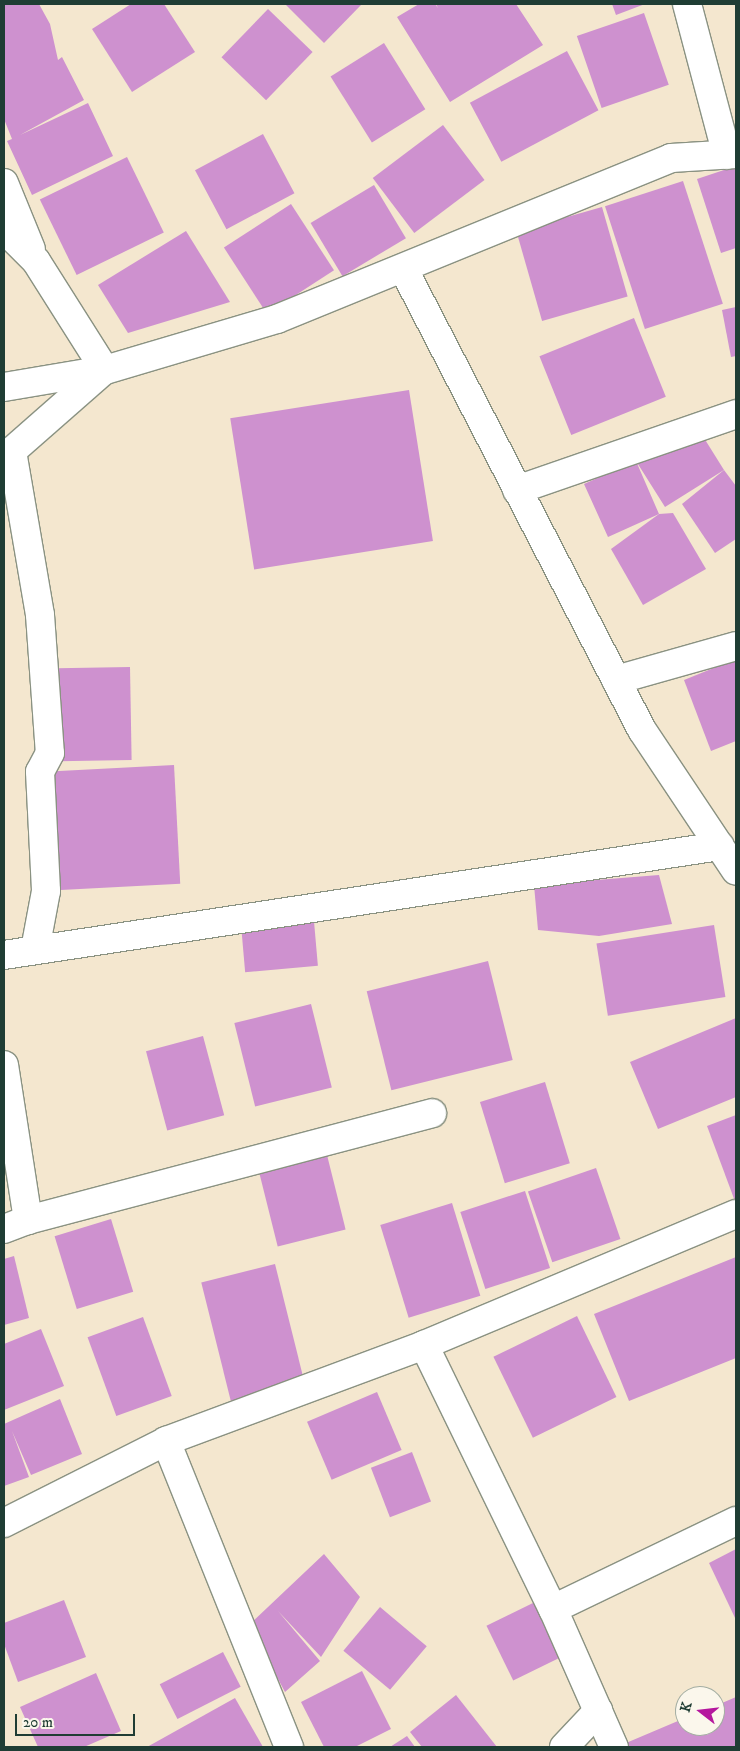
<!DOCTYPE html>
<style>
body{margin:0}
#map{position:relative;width:740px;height:1751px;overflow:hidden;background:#f4e7cf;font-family:"IM FELL DW Pica",serif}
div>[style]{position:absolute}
.building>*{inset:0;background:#ce91cf;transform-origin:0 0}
.roads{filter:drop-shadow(1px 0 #8a9282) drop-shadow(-1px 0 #8a9282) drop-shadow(0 1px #8a9282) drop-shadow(0 -1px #8a9282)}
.street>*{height:28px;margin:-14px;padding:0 14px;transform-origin:14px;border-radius:14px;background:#fff}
span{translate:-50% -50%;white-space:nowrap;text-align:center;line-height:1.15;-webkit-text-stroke:5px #fbf7ec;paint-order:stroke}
.frame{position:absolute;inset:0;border:5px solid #1f3d34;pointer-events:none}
.north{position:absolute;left:675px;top:1686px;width:50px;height:50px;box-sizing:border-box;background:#fbf7ec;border:1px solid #a3ada2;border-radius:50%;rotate:286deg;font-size:14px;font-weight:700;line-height:20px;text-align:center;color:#1f3d34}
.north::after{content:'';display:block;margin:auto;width:18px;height:22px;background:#b5179e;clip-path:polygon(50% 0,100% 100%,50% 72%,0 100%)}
.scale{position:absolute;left:15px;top:1714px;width:120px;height:22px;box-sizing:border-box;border:2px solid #1f3d34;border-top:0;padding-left:6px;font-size:15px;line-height:18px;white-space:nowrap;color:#1f3d34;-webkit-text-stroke:4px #fbf7ec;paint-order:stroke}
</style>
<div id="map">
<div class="building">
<i style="clip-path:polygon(4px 4px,39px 4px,50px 24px,58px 60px,62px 57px,84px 100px,20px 135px,88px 103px,113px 156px,32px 195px,7px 141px,12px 139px,4px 119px)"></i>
<i style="clip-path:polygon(131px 4px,164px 4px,195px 52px,132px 92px,92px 29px)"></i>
<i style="clip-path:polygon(285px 4px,362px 4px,324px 43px)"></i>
<i style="clip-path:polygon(419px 4px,435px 4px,438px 8px,436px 4px,516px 4px,543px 45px,450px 102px,397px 17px)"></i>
<i style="clip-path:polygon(612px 4px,645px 4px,616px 15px)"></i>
<i style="left:268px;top:9px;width:62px;height:67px;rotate:44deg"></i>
<i style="left:644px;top:13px;width:76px;height:71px;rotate:71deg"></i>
<i style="left:384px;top:43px;width:78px;height:63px;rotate:58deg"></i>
<i style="left:567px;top:51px;width:67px;height:110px;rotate:62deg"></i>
<i style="left:443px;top:125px;width:69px;height:88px;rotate:53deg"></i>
<i style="left:263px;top:134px;width:67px;height:77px;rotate:62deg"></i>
<i style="left:127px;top:157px;width:84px;height:97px;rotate:64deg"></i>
<i style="clip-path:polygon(736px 166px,736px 248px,721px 253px,697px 179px)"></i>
<i style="left:683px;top:181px;width:129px;height:82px;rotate:72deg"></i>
<i style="left:374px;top:185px;width:62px;height:74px;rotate:59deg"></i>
<i style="left:291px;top:204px;width:79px;height:80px;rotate:57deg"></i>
<i style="left:602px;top:207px;width:93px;height:89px;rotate:74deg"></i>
<i style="clip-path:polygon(186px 231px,230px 302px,128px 333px,98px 285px)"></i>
<i style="clip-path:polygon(736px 307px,736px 356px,731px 357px,722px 310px)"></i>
<i style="left:634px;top:318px;width:85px;height:102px;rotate:68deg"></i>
<i style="left:409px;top:390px;width:153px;height:181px;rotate:81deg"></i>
<i style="clip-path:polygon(704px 438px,724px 470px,665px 507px,636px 461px,659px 514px,608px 537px,584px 484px,636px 461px)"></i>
<i style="clip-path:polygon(724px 470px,736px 486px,736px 539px,715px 553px,682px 504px)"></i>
<i style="clip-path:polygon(673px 513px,706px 569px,643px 605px,611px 549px,659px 514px)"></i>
<i style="clip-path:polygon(736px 659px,736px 741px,711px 751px,684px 680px)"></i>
<i style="left:130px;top:667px;width:93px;height:73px;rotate:89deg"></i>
<i style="left:174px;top:765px;width:119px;height:134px;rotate:87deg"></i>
<i style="clip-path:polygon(659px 875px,672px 924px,599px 936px,538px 930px,534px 885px)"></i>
<i style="left:313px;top:910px;width:56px;height:73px;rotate:85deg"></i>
<i style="left:714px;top:925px;width:73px;height:119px;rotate:81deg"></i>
<i style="left:488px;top:961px;width:102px;height:125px;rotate:76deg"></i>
<i style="left:311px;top:1004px;width:86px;height:79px;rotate:76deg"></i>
<i style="clip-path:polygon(736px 1018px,736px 1097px,658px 1129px,630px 1062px)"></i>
<i style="left:203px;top:1036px;width:82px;height:59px;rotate:75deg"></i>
<i style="left:545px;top:1082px;width:85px;height:68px;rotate:73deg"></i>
<i style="clip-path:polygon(736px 1115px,736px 1204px,707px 1126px)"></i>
<i style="left:326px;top:1151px;width:81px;height:70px;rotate:76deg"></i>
<i style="left:596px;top:1168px;width:75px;height:72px;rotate:71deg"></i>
<i style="left:525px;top:1191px;width:81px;height:68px;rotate:72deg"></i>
<i style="left:452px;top:1203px;width:97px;height:75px;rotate:73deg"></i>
<i style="left:111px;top:1219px;width:76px;height:59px;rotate:73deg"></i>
<i style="clip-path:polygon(14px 1256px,29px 1318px,4px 1325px,4px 1259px)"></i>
<i style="clip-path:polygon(736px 1257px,736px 1358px,629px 1401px,594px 1314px)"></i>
<i style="left:275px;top:1264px;width:122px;height:76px;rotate:76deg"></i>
<i style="left:577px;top:1316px;width:90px;height:93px;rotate:64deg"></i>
<i style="left:143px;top:1317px;width:84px;height:59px;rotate:70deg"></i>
<i style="clip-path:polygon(41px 1329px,64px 1386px,4px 1410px,4px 1344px)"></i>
<i style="left:377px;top:1392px;width:63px;height:76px;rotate:67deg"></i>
<i style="clip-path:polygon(60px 1399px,82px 1454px,31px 1475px,12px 1431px,29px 1477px,4px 1486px,4px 1424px)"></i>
<i style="left:412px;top:1452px;width:53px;height:44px;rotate:69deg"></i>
<i style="clip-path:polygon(736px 1549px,736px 1620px,709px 1563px)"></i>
<i style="clip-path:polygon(324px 1554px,360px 1597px,321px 1657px,278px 1611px,320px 1661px,285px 1692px,249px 1625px)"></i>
<i style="clip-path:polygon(64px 1600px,86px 1657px,18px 1682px,4px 1644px,4px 1623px)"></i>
<i style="left:535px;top:1602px;width:61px;height:54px;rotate:64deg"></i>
<i style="left:380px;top:1607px;width:61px;height:57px;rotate:40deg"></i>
<i style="left:223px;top:1652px;width:39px;height:71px;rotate:63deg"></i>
<i style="clip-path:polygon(362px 1671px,391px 1729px,355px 1747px,324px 1747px,301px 1702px)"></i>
<i style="clip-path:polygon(96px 1673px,121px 1731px,84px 1747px,38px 1747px,20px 1707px)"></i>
<i style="clip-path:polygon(456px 1695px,497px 1747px,422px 1747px,410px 1732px)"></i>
<i style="clip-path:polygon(736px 1697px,736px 1747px,628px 1747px,626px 1743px,685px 1718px,685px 1726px,715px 1726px,715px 1706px)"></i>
<i style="clip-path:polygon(235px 1698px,263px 1747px,147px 1747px)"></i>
<i style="clip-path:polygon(407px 1736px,415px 1747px,390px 1747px)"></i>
</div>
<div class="roads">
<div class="street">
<i style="left:687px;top:4px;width:156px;rotate:75.2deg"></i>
<i style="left:4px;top:183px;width:71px;rotate:67.8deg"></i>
<i style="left:4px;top:229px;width:45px;rotate:45deg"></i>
<i style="left:36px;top:261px;width:129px;rotate:57.7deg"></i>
<i style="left:403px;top:268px;width:520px;rotate:62.65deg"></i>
<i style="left:642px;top:730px;width:169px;rotate:56.3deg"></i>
<i style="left:4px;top:387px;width:102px;rotate:-9.6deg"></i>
<i style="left:105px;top:370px;width:179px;rotate:-16.5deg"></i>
<i style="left:277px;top:319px;width:426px;rotate:-22.2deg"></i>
<i style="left:671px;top:158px;width:65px;rotate:-3.5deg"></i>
<i style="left:12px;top:451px;width:166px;rotate:80.3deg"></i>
<i style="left:40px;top:615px;width:138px;rotate:85.9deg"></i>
<i style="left:50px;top:753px;width:21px;rotate:118deg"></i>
<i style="left:40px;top:772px;width:119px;rotate:87.1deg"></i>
<i style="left:46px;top:891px;width:60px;rotate:100.6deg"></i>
<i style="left:4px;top:458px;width:132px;rotate:-41.3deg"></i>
<i style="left:517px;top:490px;width:232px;rotate:-19.1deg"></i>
<i style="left:616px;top:680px;width:125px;rotate:-15.8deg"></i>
<i style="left:4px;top:955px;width:724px;rotate:-8.66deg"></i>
<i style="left:4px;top:1065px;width:157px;rotate:81.2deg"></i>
<i style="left:4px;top:1229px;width:26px;rotate:-21deg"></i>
<i style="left:28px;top:1220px;width:418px;rotate:-14.8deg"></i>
<i style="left:424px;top:1345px;width:294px;rotate:64deg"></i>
<i style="left:553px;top:1609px;width:151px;rotate:66.2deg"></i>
<i style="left:166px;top:1441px;width:330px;rotate:68.1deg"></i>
<i style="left:4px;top:1523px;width:182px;rotate:-26.8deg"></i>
<i style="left:166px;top:1441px;width:275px;rotate:-20.4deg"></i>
<i style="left:424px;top:1345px;width:338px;rotate:-22.8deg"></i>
<i style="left:553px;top:1609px;width:203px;rotate:-25.7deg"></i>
<i style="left:564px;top:1747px;width:50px;rotate:-46.6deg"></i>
</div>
</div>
<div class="frame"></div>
<div class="north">K</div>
<div class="scale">20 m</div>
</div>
